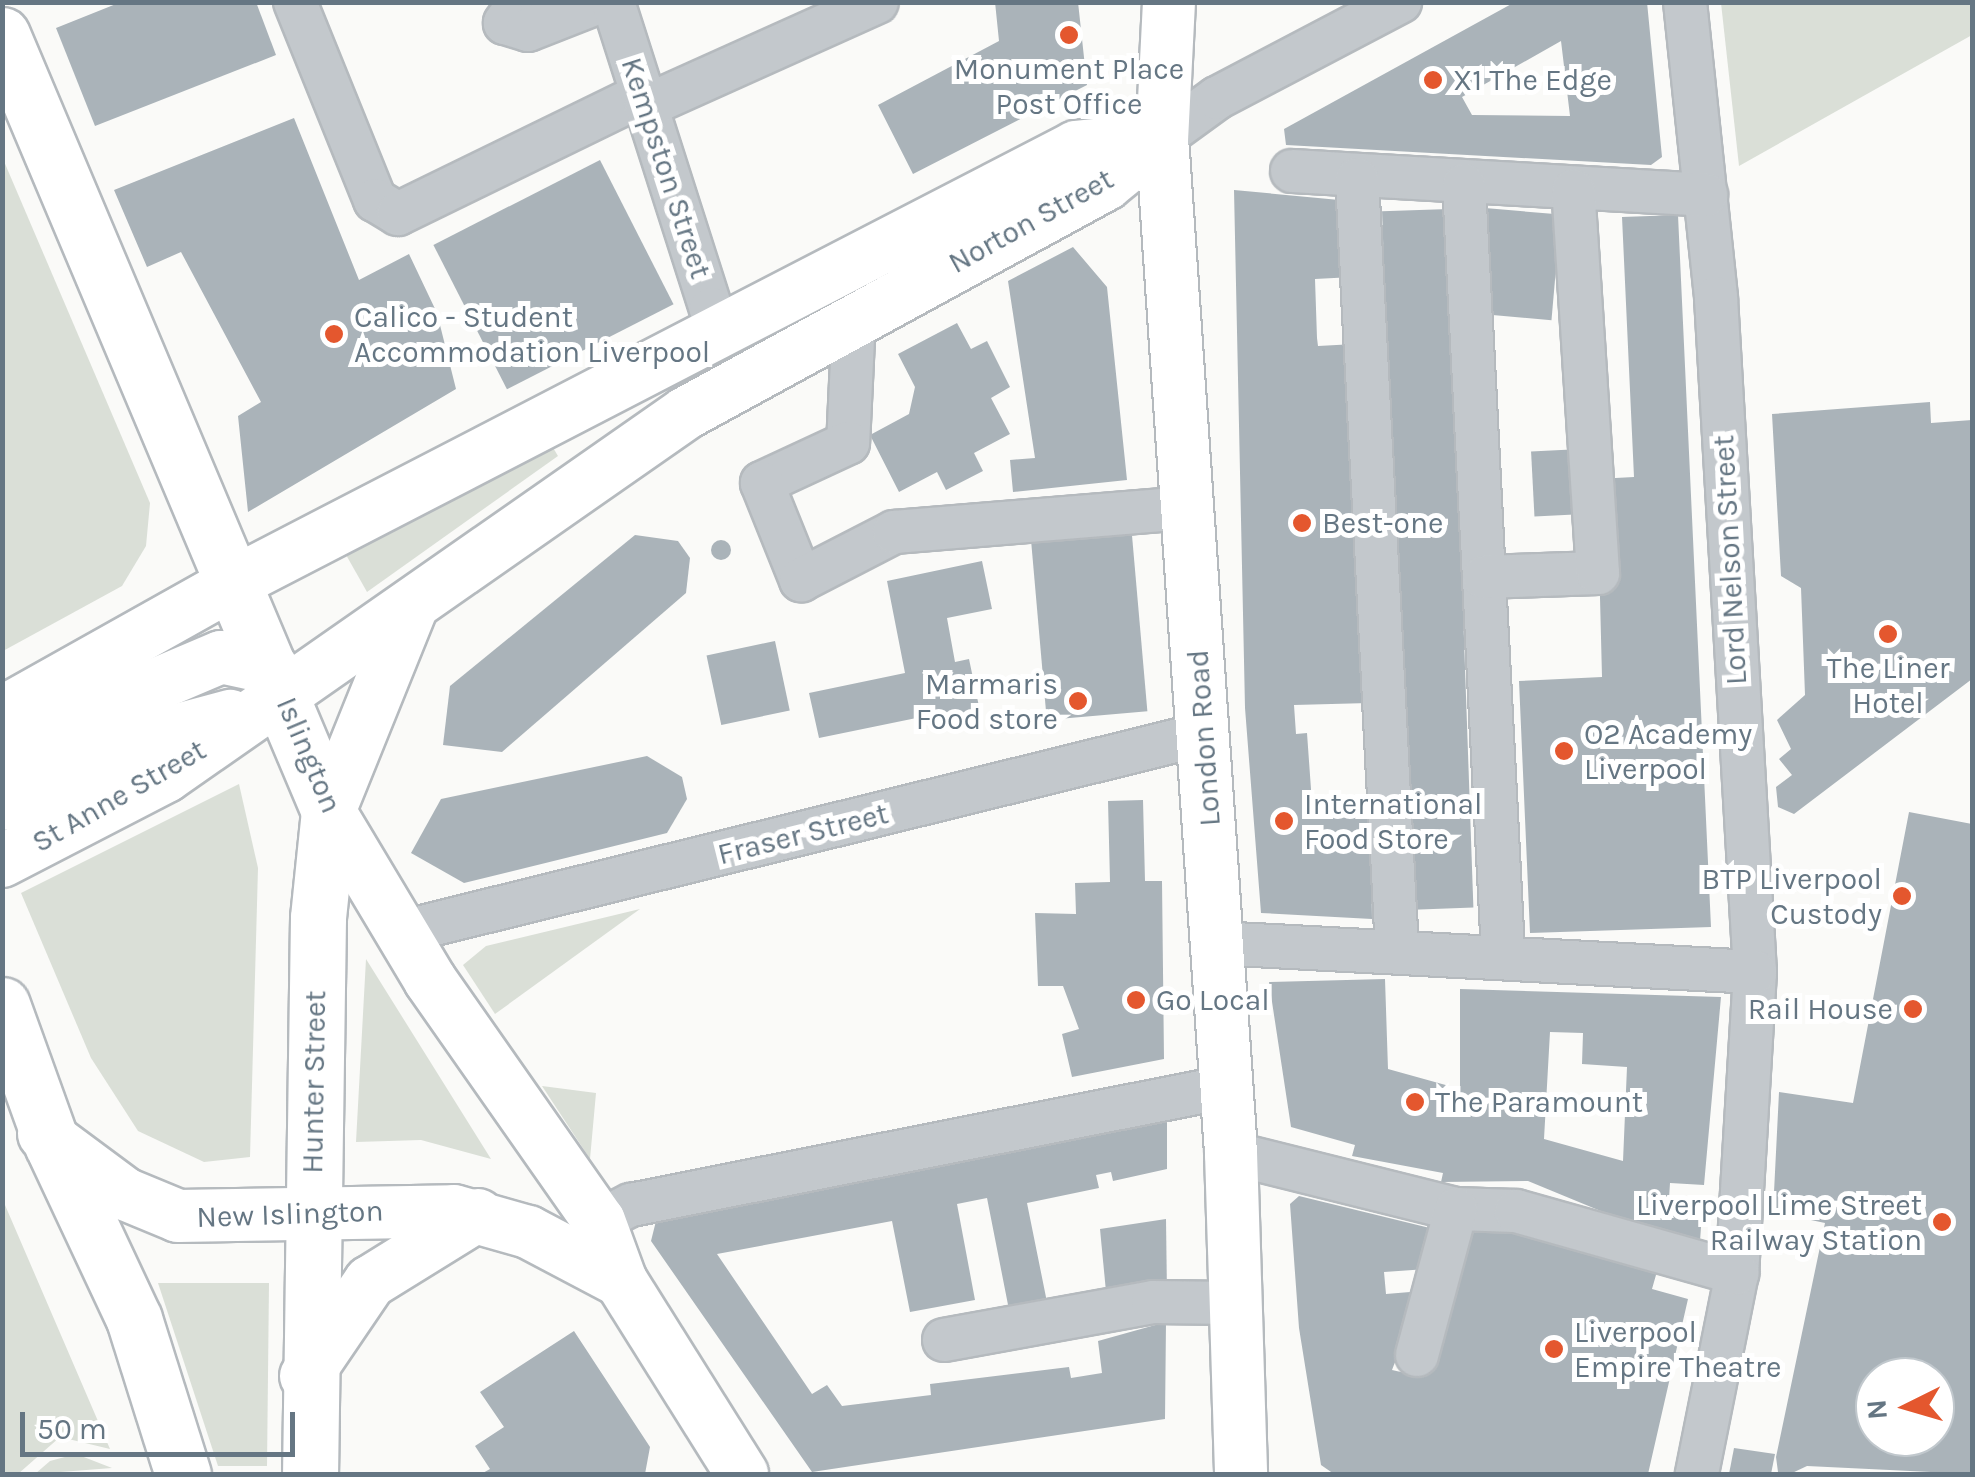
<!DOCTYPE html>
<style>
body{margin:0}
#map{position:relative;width:1975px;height:1477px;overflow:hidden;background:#fafaf8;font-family:Karla,sans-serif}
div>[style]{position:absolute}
.green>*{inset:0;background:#dadfd7}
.building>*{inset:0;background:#aab3b9;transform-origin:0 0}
.round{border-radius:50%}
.roads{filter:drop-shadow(2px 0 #b5babe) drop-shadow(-2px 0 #b5babe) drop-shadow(0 2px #b5babe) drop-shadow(0 -2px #b5babe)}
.minor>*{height:42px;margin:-21px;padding:0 21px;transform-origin:21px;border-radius:21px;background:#c3c8cc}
.major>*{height:52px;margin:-26px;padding:0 26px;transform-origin:26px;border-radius:26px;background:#fff}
.highway>*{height:55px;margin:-27.5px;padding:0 27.5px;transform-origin:27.5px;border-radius:27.5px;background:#fff}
.dots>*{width:28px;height:28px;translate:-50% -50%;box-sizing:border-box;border:5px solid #fff;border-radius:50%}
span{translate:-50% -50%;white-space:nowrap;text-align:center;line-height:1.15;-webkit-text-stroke:10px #fff;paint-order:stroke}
.poi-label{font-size:30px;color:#657683}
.left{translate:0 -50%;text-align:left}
.right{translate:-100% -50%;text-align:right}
.street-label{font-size:30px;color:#657683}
.frame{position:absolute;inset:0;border:5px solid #657683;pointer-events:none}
.north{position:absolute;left:1855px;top:1357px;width:100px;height:100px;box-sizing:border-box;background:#fff;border:2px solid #c1c8cd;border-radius:50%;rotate:265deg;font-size:28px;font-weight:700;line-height:40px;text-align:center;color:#657683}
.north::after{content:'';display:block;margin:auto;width:35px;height:45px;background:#e4572e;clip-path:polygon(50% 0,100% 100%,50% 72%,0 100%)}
.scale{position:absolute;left:20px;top:1412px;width:275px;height:45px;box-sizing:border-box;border:5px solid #657683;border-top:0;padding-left:12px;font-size:30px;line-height:35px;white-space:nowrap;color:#657683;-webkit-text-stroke:8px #fff;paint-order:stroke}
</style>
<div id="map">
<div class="green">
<i style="clip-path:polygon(1721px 3px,1972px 3px,1972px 35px,1739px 166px)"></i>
<i style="clip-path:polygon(3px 159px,150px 503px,146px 546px,122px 586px,3px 651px)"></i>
<i style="clip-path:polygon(552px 446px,558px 456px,367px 592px,345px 553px)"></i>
<i style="clip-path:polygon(239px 784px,258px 868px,250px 1157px,204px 1162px,138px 1131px,91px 1058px,21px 893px)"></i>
<i style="clip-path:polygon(640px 909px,495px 1014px,463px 965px,486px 946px)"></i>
<i style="clip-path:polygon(366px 959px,491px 1159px,421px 1140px,356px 1142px)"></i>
<i style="clip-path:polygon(542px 1086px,596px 1093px,590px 1159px)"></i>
<i style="clip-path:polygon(2px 1198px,110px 1449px,60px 1437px,18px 1474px,3px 1474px)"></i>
<i style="clip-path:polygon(158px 1283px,269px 1283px,267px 1466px,218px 1466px)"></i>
<i style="clip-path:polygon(76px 1454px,112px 1468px,35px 1474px,50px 1461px)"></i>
</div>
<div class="building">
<i style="clip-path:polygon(121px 2px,256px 2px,276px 55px,95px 126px,56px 28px)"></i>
<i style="clip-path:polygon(995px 2px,1078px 2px,1087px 85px,913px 174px,878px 105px,999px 41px)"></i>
<i style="clip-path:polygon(evenodd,1515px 2px,1647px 2px,1662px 157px,1651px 165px,1286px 145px,1284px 129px,1515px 2px,1561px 41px,1570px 116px,1472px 115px,1462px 97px,1561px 41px)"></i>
<i style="clip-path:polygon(294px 118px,359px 280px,409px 254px,437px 313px,456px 389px,248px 512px,238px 416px,261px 402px,181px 252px,147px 267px,114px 190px)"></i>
<i style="left:600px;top:160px;width:162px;height:187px;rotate:63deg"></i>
<i style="clip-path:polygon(1234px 190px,1350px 201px,1353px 277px,1315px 279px,1317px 338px,1318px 346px,1355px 344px,1369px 703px,1294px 705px,1296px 734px,1307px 733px,1312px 803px,1370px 801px,1372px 919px,1261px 913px,1245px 708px)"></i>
<i style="left:1485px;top:208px;width:76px;height:106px;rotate:5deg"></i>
<i style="left:1449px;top:209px;width:699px;height:67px;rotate:88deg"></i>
<i style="clip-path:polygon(1678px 215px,1711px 927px,1530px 933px,1519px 681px,1602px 677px,1597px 479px,1634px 477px,1622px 217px)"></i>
<i style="clip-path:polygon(1073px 247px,1107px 287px,1127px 480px,1013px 492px,1010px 460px,1035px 458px,1008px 281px)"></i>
<i style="clip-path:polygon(957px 323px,971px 349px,987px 341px,1010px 387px,991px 398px,1010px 434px,974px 453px,983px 471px,946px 490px,937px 472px,899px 492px,870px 435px,909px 414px,915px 387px,898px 354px)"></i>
<i style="clip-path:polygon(1930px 402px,1931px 423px,1972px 420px,1972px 679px,1794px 814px,1778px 807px,1776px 787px,1792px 775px,1779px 759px,1791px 749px,1777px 720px,1805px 695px,1801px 588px,1781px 576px,1772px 414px)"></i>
<i style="left:1581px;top:449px;width:65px;height:50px;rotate:87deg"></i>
<i style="left:1131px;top:524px;width:188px;height:101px;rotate:85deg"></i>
<i style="clip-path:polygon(635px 535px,678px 541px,690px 558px,686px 593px,502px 752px,443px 745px,450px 686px)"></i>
<i class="round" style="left:711px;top:540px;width:20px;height:20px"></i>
<i style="clip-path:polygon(982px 561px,992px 609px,947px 618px,955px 662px,969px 659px,981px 716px,933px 726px,931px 715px,819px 738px,809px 693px,905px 673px,887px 581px)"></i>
<i style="left:775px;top:641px;width:71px;height:70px;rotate:78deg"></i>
<i style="clip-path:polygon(647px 756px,682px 777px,687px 799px,667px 833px,464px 883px,411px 853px,441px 799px)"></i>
<i style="clip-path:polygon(1143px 800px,1145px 881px,1162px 881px,1164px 1059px,1072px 1077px,1062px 1034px,1079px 1029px,1063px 986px,1038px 986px,1035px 913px,1076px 914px,1075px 883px,1110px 882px,1108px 801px)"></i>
<i style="clip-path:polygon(evenodd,1909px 812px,1972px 824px,1972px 1474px,1807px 1466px,1790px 1474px,1778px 1472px,1776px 1457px,1825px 1223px,1773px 1212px,1779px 1092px,1853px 1103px,1909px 812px,1875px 1377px,1935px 1377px,1935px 1437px,1875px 1437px,1875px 1377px)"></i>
<i style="clip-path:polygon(evenodd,1385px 979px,1388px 1069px,1460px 1089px,1460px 989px,1721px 997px,1704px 1185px,1670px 1183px,1669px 1199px,1703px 1200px,1700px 1241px,1637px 1226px,1528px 1181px,1441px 1182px,1443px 1173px,1352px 1156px,1355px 1145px,1291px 1127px,1269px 982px,1385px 979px,1550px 1032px,1583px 1033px,1582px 1064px,1627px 1067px,1623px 1161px,1544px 1139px,1550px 1032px)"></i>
<i style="clip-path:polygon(1167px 1118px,1167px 1169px,1113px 1181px,1111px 1172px,1096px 1175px,1099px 1188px,1027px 1203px,1049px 1312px,1011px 1320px,987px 1198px,957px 1204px,975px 1300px,910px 1312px,892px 1221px,717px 1254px,812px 1394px,827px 1385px,842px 1406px,931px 1395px,930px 1384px,1069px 1367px,1071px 1378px,1102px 1373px,1098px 1341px,1166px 1322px,1165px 1419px,812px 1472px,651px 1241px,657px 1217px)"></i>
<i style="clip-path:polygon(1299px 1196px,1438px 1230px,1427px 1269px,1384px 1272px,1386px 1294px,1422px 1291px,1392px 1370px,1423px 1377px,1471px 1213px,1660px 1261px,1652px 1289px,1688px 1299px,1648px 1474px,1334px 1474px,1321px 1465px,1299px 1328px,1290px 1204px)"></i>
<i style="clip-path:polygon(1166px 1219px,1167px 1295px,1107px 1302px,1100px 1229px)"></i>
<i style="clip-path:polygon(574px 1331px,650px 1447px,645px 1474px,481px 1474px,490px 1469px,475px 1446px,504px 1427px,480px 1392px)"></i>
<i style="clip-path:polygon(1734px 1448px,1775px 1454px,1771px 1474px,1729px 1474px)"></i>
</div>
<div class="roads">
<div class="minor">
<i style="left:295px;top:2px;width:214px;rotate:68deg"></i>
<i style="left:375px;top:200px;width:27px;rotate:31deg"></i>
<i style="left:398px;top:214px;width:271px;rotate:-26deg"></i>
<i style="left:520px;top:2px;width:26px;rotate:126deg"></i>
<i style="left:505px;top:23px;width:24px;rotate:17deg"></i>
<i style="left:528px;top:30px;width:76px;rotate:-21.5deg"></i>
<i style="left:613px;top:2px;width:322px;rotate:72.3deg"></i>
<i style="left:711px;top:309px;width:26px;rotate:50deg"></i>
<i style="left:1685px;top:2px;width:298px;rotate:84deg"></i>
<i style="left:1716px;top:298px;width:675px;rotate:86.69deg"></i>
<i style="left:1755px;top:972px;width:302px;rotate:93.4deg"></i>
<i style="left:1737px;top:1273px;width:205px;rotate:101.3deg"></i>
<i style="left:646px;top:106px;width:253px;rotate:-24.2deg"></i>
<i style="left:1162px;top:138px;width:68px;rotate:-36deg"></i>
<i style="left:1217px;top:98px;width:207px;rotate:-27.7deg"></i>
<i style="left:1292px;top:171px;width:415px;rotate:3.3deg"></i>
<i style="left:1357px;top:179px;width:771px;rotate:87.03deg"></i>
<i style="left:1464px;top:185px;width:769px;rotate:87.09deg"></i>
<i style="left:854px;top:318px;width:125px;rotate:92.7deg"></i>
<i style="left:848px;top:443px;width:95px;rotate:155.1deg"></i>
<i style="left:762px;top:483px;width:105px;rotate:68.1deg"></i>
<i style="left:801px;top:580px;width:105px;rotate:-27.3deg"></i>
<i style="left:894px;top:532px;width:295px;rotate:-4.7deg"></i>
<i style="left:1484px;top:577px;width:114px;rotate:-2deg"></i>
<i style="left:1598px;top:573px;width:383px;rotate:-93.7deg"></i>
<i style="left:402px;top:932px;width:825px;rotate:-13.88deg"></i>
<i style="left:1217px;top:943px;width:539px;rotate:3.09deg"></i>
<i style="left:1231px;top:1153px;width:232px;rotate:14deg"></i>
<i style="left:1456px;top:1209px;width:60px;rotate:1.9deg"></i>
<i style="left:1516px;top:1211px;width:230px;rotate:15.7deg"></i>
<i style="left:599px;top:1221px;width:36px;rotate:-27deg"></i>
<i style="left:631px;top:1205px;width:607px;rotate:-11.22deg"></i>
<i style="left:944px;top:1340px;width:212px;rotate:-10.3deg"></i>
<i style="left:1153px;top:1302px;width:84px;rotate:0.7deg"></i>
<i style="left:1417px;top:1355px;width:151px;rotate:-75deg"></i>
</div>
<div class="major">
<i style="left:1169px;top:2px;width:136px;rotate:92.9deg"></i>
<i style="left:1162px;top:138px;width:1017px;rotate:86.11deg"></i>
<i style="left:1231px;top:1153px;width:321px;rotate:88.2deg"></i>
<i style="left:412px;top:606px;width:221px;rotate:112deg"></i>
<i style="left:329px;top:811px;width:197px;rotate:59.1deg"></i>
<i style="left:430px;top:980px;width:294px;rotate:55deg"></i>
<i style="left:599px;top:1221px;width:64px;rotate:69.9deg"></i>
<i style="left:621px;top:1281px;width:228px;rotate:57.9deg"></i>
<i style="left:2px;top:713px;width:272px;rotate:-29.3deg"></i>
<i style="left:239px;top:580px;width:942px;rotate:-27.35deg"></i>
<i style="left:1076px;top:147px;width:86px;rotate:-6deg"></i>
<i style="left:2px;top:750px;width:238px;rotate:-23deg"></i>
<i style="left:221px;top:657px;width:52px;rotate:12.2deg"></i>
<i style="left:2px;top:804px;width:141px;rotate:-25.7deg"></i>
<i style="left:129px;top:743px;width:105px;rotate:-15deg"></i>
<i style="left:2px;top:861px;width:185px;rotate:-27.4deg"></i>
<i style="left:166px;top:776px;width:634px;rotate:-34.92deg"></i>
<i style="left:686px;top:413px;width:478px;rotate:-28.6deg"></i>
<i style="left:1106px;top:184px;width:72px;rotate:-39.4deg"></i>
<i style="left:44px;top:1134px;width:101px;rotate:36.5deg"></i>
<i style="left:125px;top:1194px;width:57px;rotate:22.5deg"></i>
<i style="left:178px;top:1216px;width:276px;rotate:-1deg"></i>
<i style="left:454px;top:1211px;width:77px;rotate:15.8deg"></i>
<i style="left:528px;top:1232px;width:105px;rotate:27.8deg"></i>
<i style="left:306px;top:1376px;width:114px;rotate:-55.8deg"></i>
<i style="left:370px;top:1282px;width:127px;rotate:-31.8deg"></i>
</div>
<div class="highway">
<i style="left:2px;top:35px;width:842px;rotate:67.15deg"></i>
<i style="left:329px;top:811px;width:108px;rotate:95.9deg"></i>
<i style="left:318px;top:918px;width:556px;rotate:90.82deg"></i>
<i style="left:2px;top:1005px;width:148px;rotate:70.2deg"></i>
<i style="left:52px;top:1144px;width:193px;rotate:64.9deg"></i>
<i style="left:134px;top:1319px;width:163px;rotate:72.5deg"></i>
</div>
</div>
<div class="dots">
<i style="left:1069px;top:35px;background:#e4572e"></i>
<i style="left:1433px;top:80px;background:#e4572e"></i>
<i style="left:334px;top:334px;background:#e4572e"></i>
<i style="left:1302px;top:523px;background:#e4572e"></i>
<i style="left:1888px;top:634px;background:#e4572e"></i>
<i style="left:1078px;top:701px;background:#e4572e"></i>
<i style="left:1564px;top:751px;background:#e4572e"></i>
<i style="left:1284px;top:821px;background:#e4572e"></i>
<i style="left:1902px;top:896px;background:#e4572e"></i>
<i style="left:1136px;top:1000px;background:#e4572e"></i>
<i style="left:1913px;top:1009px;background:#e4572e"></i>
<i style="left:1415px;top:1102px;background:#e4572e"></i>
<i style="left:1942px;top:1222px;background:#e4572e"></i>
<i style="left:1554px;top:1349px;background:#e4572e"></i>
</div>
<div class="poi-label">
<span style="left:1069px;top:86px">Monument Place<br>Post Office</span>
<span class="left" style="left:1453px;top:80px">X1 The Edge</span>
<span class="left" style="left:354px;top:334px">Calico - Student<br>Accommodation Liverpool</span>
<span class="left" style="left:1322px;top:523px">Best-one</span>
<span style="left:1888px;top:685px">The Liner<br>Hotel</span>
<span class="right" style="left:1058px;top:701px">Marmaris<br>Food store</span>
<span class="left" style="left:1584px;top:751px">O2 Academy<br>Liverpool</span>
<span class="left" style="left:1304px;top:821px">International<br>Food Store</span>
<span class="right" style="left:1882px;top:896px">BTP Liverpool<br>Custody</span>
<span class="left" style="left:1156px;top:1000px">Go Local</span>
<span class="right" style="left:1893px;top:1009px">Rail House</span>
<span class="left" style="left:1435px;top:1102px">The Paramount</span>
<span class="right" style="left:1922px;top:1222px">Liverpool Lime Street<br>Railway Station</span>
<span class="left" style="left:1574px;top:1349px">Liverpool<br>Empire Theatre</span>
</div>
<div class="street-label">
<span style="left:666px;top:168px;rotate:72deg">Kempston Street</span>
<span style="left:1031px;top:221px;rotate:-29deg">Norton Street</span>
<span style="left:1730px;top:560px;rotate:-93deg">Lord Nelson Street</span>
<span style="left:1204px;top:738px;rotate:-94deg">London Road</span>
<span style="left:309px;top:755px;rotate:67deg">Islington</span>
<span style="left:119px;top:796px;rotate:-30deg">St Anne Street</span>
<span style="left:803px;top:834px;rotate:-14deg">Fraser Street</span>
<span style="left:314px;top:1082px;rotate:-89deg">Hunter Street</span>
<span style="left:290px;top:1214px;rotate:-2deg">New Islington</span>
</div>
<div class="frame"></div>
<div class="north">N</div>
<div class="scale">50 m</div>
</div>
